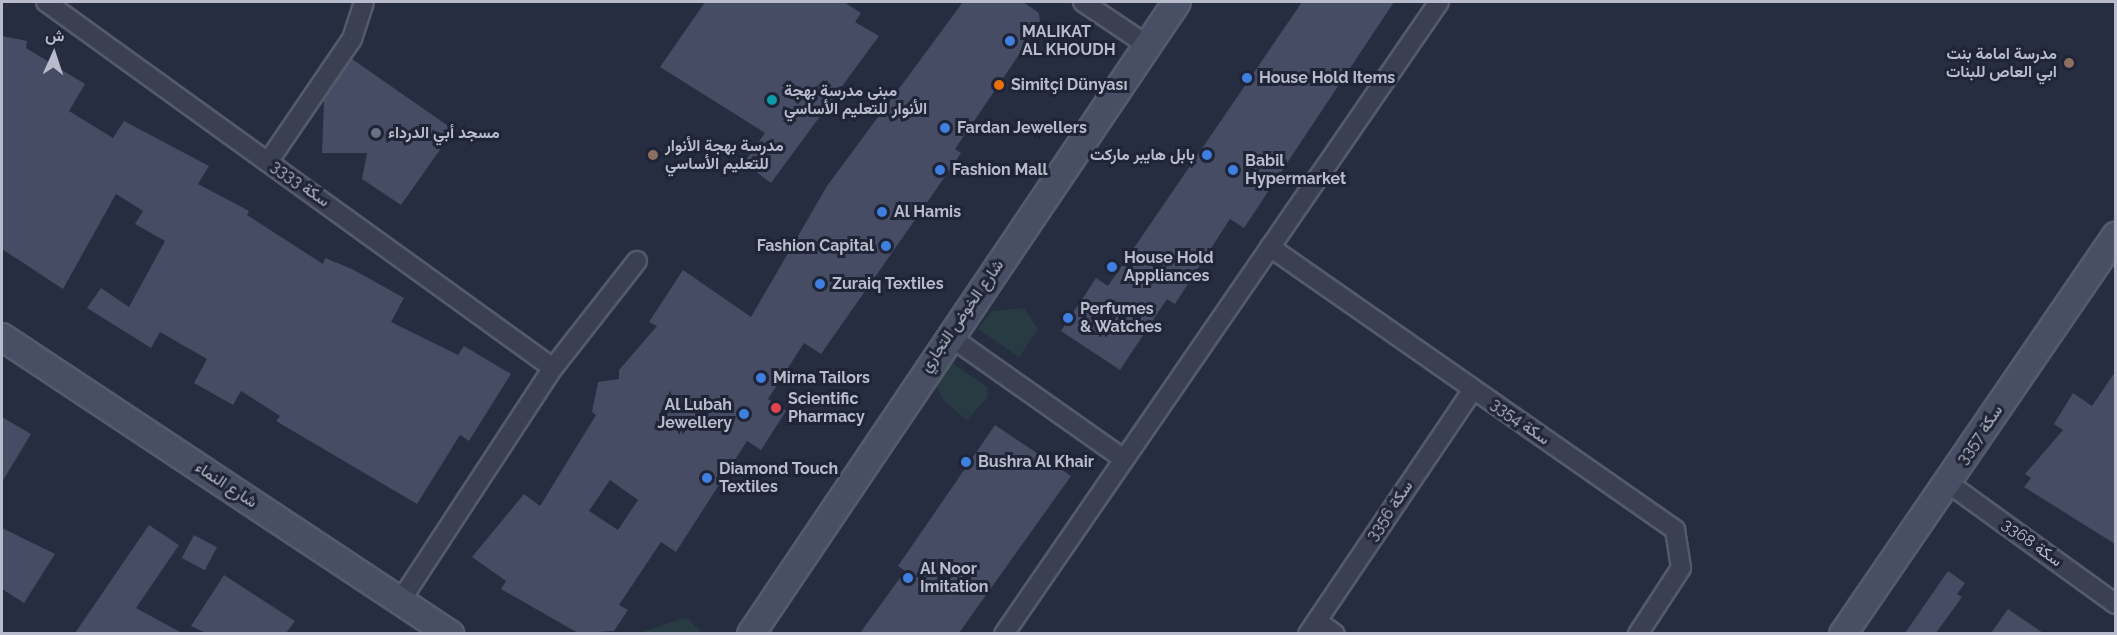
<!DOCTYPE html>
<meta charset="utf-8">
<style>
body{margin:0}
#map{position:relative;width:2117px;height:635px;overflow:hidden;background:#262d41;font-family:Raleway,Vazirmatn,sans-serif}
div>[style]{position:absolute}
.green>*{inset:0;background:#283a42}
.building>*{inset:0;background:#454c63;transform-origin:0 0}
.roads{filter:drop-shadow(2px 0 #555a6b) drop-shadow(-2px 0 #555a6b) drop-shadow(0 2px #555a6b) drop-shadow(0 -2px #555a6b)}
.street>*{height:18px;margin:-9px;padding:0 9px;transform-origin:9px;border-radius:9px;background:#3a4051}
.secondary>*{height:26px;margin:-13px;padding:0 13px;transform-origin:13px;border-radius:13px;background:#484e64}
.dots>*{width:16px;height:16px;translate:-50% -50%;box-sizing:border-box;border:3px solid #1f2436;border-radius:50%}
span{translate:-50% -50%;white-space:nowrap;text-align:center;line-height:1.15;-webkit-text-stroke:6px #1f2436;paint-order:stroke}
.poi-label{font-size:16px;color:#b7bbcb;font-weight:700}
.left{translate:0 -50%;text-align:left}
.right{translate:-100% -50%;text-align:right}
.street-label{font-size:16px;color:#b7bbcb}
.frame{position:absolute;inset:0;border:3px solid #b7bbcb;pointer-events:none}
.north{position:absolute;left:24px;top:24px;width:60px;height:60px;-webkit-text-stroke:4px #1f2436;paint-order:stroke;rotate:3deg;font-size:16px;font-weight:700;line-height:24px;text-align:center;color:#b7bbcb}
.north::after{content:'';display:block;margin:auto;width:21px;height:27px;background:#b7bbcb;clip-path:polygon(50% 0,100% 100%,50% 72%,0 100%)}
</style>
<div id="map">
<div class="green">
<i style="clip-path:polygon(1024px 308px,1038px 329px,1019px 357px,978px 329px,992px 311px)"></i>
<i style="clip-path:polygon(948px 360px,987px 387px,988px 397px,967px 420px,944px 401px,935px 383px)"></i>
<i style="clip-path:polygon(686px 617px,702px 633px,640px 633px)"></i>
</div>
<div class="building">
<i style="clip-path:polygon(705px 2px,844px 2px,861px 13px,855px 22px,879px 36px,771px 183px,744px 163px,765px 133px,660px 67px)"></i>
<i style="clip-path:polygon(evenodd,963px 2px,1023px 2px,1039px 13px,1040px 24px,955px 149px,961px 153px,931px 197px,821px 354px,804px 343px,768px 399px,786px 411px,761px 450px,747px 441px,676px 552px,661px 542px,619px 605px,628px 610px,614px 631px,578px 633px,501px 589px,506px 581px,472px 557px,524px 494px,540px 506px,596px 415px,592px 412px,598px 382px,619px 379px,619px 370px,657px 326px,649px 322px,683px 270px,751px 317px,827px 186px,963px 2px,610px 480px,638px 500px,618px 530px,589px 511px,610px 480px)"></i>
<i style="clip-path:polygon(1302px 2px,1394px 2px,1244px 228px,1230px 219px,1175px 304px,1167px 299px,1120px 370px,1061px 331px,1096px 278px,1108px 286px)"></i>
<i style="clip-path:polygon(2px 36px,27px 41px,26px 48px,85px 84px,69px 111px,113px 138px,124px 121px,209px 166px,198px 184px,249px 211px,247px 215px,323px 264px,325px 258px,352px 269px,404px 298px,391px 322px,458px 355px,464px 346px,511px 374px,469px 441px,460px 435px,417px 504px,276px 421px,280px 416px,241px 391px,233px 405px,194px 383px,207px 359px,160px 332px,151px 348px,87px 308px,101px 288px,129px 307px,165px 241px,135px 224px,143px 211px,116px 194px,63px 289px,2px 249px)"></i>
<i style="clip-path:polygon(352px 59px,454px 130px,401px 205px,362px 179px,367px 153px,322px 153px,324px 100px)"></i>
<i style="clip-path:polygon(2115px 372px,2115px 544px,2024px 487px,2031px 478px,2025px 474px,2063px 430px,2054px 424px,2073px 393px,2092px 406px)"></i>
<i style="clip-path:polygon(2px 417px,31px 434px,2px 482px)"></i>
<i style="clip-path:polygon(995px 425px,1071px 476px,959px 633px,860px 633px,905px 571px,898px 566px)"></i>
<i style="clip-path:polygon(149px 525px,179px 545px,136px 608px,182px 633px,75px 633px)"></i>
<i style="clip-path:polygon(2px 528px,55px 554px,24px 603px,2px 589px)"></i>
<i style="left:194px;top:535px;width:26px;height:26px;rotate:28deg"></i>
<i style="clip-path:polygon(1948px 571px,1965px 583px,1957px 594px,1962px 597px,1936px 633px,1905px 633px)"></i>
<i style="clip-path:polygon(224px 575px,295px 621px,286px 633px,206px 633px,191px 626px)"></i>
<i style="clip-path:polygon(2008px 609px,2043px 633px,1991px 633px)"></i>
</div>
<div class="roads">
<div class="street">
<i style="left:46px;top:2px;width:625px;rotate:35.83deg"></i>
<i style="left:1083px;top:2px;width:77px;rotate:33.9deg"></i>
<i style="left:268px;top:162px;width:149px;rotate:-55.7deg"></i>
<i style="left:352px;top:39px;width:39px;rotate:-72deg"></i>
<i style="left:1270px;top:247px;width:494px;rotate:34.9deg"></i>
<i style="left:1675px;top:530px;width:38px;rotate:81deg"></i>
<i style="left:1681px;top:568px;width:79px;rotate:123.1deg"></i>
<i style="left:948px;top:335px;width:215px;rotate:35.2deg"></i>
<i style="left:1948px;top:483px;width:207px;rotate:35.8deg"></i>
<i style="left:401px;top:600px;width:277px;rotate:-56.8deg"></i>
<i style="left:553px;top:368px;width:136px;rotate:-51.9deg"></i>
<i style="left:1317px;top:621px;width:22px;rotate:36deg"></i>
<i style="left:1004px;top:634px;width:767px;rotate:-55.46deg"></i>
<i style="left:1308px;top:634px;width:295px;rotate:-56deg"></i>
</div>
<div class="secondary">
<i style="left:2px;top:337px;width:538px;rotate:33.54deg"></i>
<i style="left:751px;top:634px;width:762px;rotate:-56.02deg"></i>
<i style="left:1843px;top:634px;width:483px;rotate:-55.6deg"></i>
</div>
</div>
<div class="dots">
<i style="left:1010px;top:41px;background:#3f7fe0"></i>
<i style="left:2069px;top:63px;background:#8d6e63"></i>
<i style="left:1247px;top:78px;background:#3f7fe0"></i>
<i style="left:999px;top:85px;background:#e8710a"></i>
<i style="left:772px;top:100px;background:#0f9aa8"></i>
<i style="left:945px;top:128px;background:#3f7fe0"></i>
<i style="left:376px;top:133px;background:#6b7280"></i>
<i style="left:653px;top:155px;background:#8d6e63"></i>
<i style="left:1207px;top:155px;background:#3f7fe0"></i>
<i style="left:940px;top:170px;background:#3f7fe0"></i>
<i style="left:1233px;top:170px;background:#3f7fe0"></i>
<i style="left:882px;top:212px;background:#3f7fe0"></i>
<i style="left:886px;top:246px;background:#3f7fe0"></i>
<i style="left:1112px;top:267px;background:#3f7fe0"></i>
<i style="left:820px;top:284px;background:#3f7fe0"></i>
<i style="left:1068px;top:318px;background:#3f7fe0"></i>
<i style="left:761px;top:378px;background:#3f7fe0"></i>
<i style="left:776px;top:408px;background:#e0444e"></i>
<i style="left:744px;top:414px;background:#3f7fe0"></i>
<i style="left:966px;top:462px;background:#3f7fe0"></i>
<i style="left:707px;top:478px;background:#3f7fe0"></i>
<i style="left:908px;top:578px;background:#3f7fe0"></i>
</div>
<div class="poi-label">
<span class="left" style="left:1022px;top:41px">MALIKAT<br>AL KHOUDH</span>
<span class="right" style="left:2057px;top:63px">مدرسة امامة بنت<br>ابي العاص للبنات</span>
<span class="left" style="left:1259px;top:78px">House Hold Items</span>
<span class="left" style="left:1011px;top:85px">Simitçi Dünyası</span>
<span class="left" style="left:784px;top:100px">مبنى مدرسة بهجة<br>الأنوار للتعليم الأساسي</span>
<span class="left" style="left:957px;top:128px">Fardan Jewellers</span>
<span class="left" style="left:388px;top:133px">مسجد أبي الدرداء</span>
<span class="left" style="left:665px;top:155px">مدرسة بهجة الأنوار<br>للتعليم الأساسي</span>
<span class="right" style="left:1195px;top:155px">بابل هايبر ماركت</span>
<span class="left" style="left:1245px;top:170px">Babil<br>Hypermarket</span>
<span class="left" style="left:952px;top:170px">Fashion Mall</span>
<span class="left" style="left:894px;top:212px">Al Hamis</span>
<span class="right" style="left:874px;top:246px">Fashion Capital</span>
<span class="left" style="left:1124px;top:267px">House Hold<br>Appliances</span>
<span class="left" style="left:832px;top:284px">Zuraiq Textiles</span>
<span class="left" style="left:1080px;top:318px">Perfumes<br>&amp; Watches</span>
<span class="left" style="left:773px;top:378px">Mirna Tailors</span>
<span class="left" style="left:788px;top:408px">Scientific<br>Pharmacy</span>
<span class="right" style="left:732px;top:414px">Al Lubah<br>Jewellery</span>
<span class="left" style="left:978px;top:462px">Bushra Al Khair</span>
<span class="left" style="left:719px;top:478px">Diamond Touch<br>Textiles</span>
<span class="left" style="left:920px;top:578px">Al Noor<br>Imitation</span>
</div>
<div class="street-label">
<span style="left:300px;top:184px;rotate:35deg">سكة 3333</span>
<span style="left:962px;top:316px;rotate:-55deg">شارع الخوض التجاري</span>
<span style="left:1520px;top:422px;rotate:35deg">سكة 3354</span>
<span style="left:1980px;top:435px;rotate:-56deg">سكة 3357</span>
<span style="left:226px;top:485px;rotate:33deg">شارع النماء</span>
<span style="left:1390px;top:511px;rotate:-56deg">سكة 3356</span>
<span style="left:2032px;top:543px;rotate:36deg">سكة 3368</span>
</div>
<div class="frame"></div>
<div class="north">ش</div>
</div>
